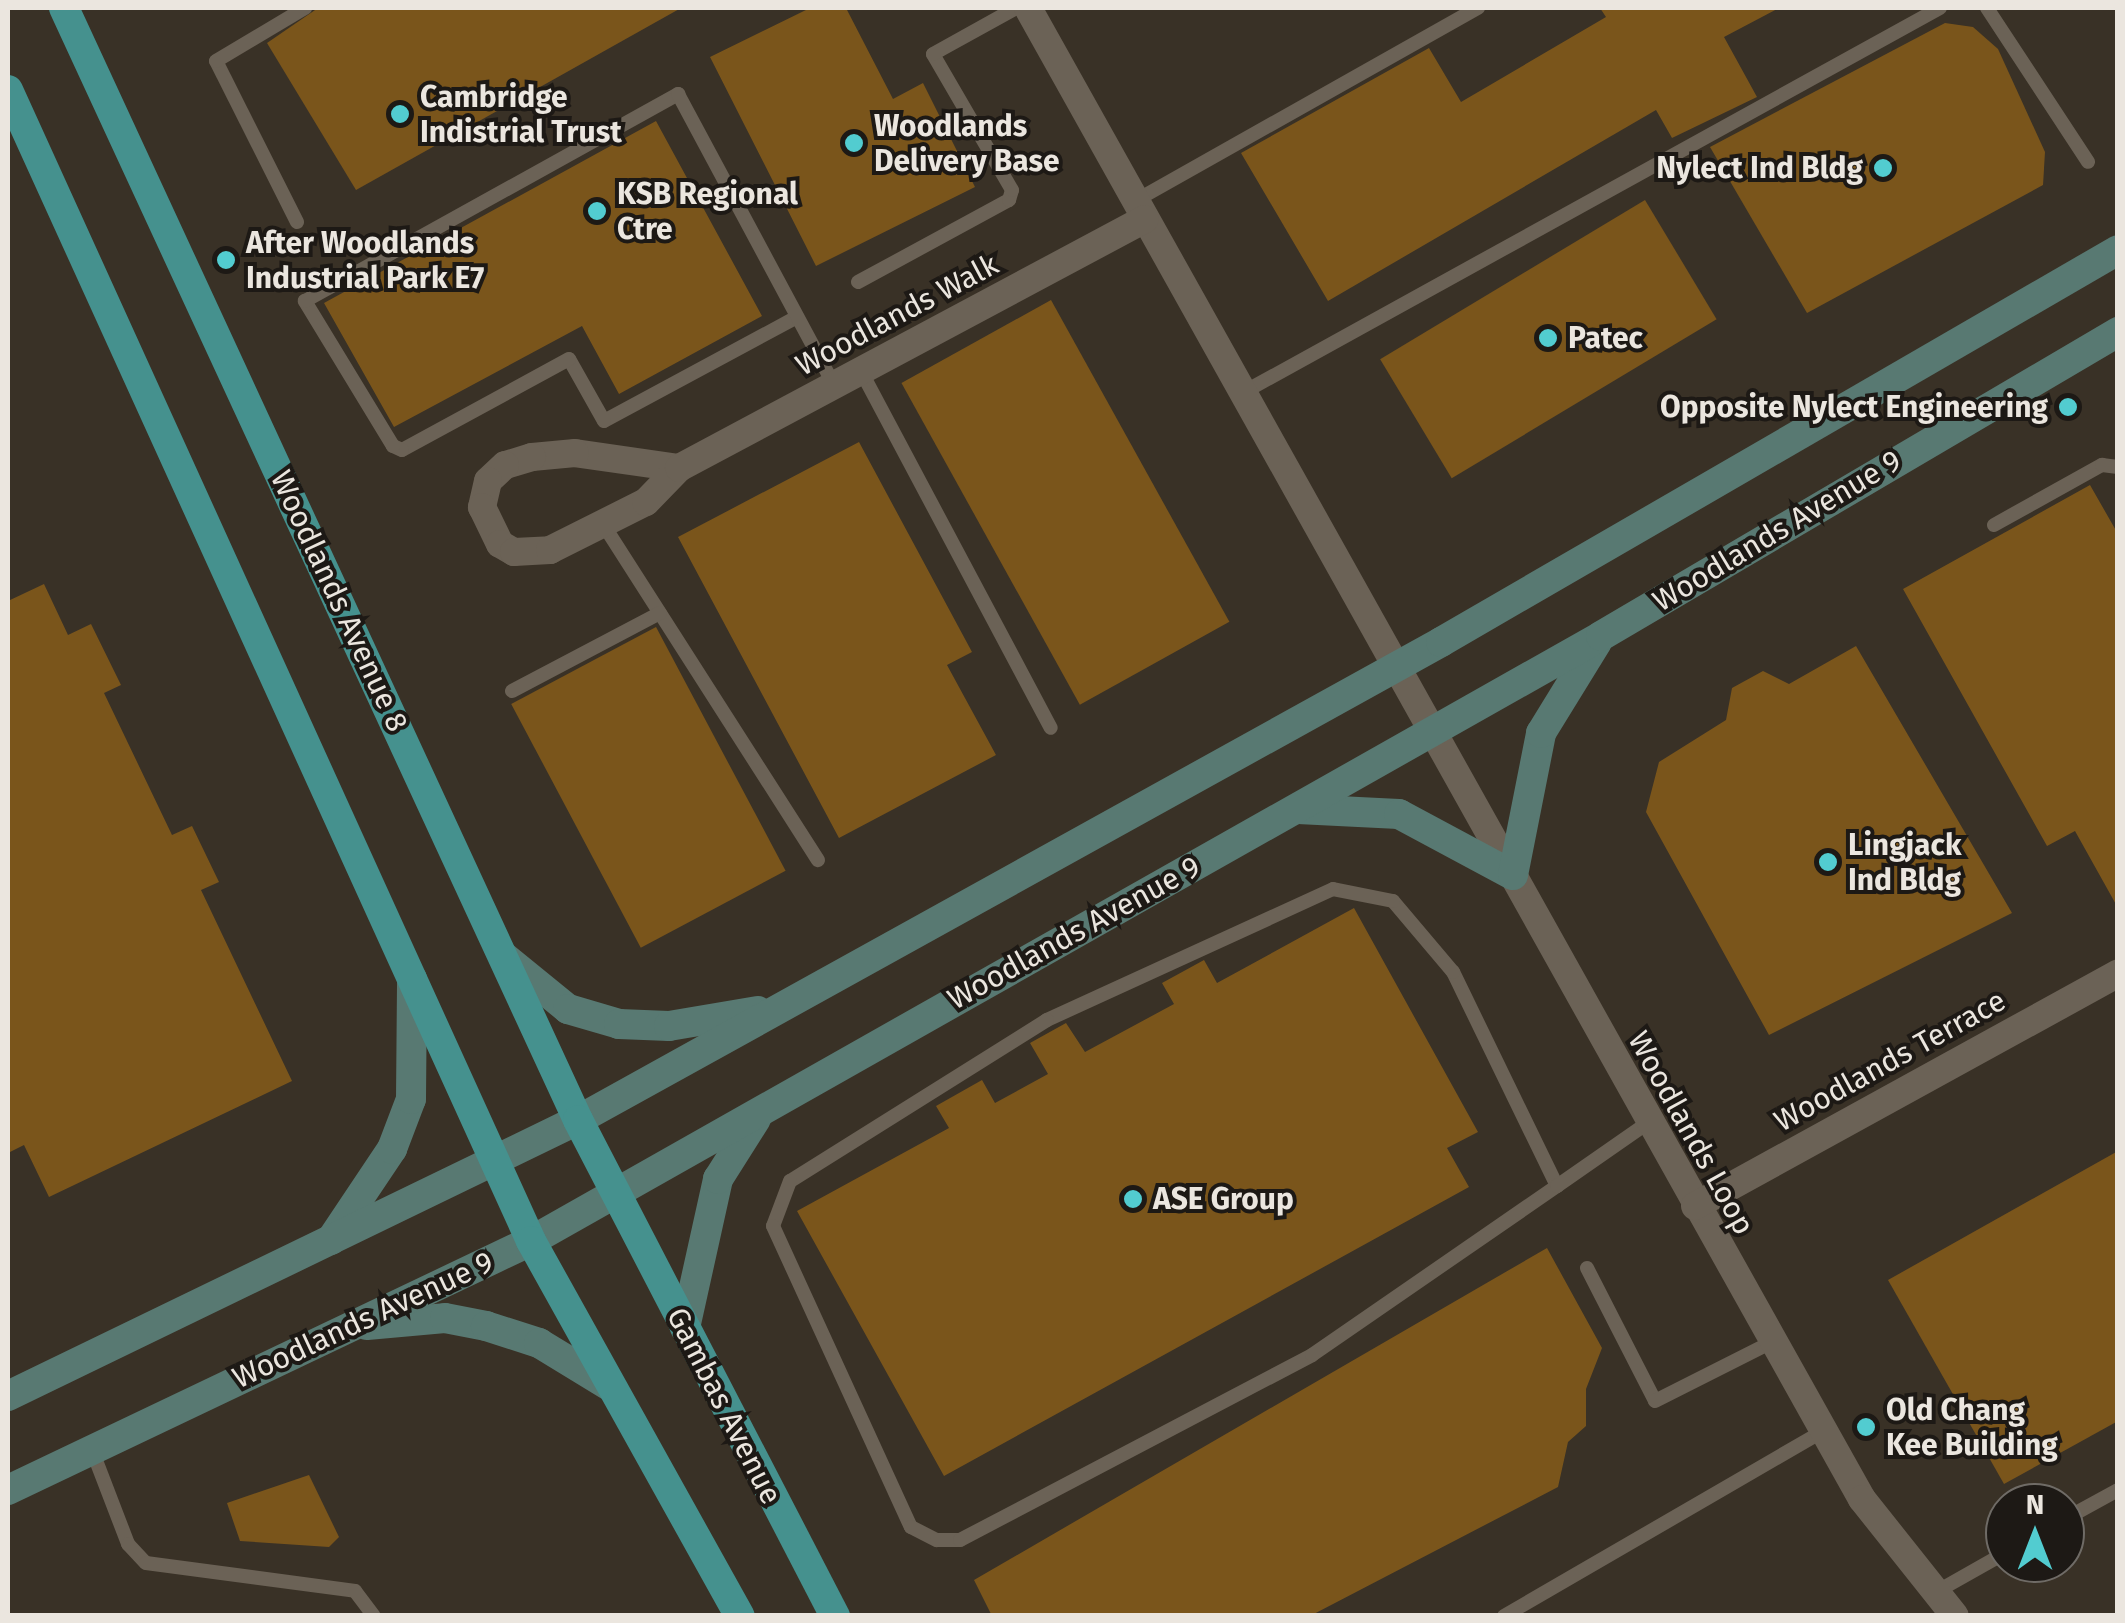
<!DOCTYPE html>
<style>
body{margin:0}
#map{position:relative;width:2125px;height:1623px;overflow:hidden;background:#393126;font-family:"Fira Sans",sans-serif}
div>[style]{position:absolute}
.building>*{inset:0;background:#7a551b;transform-origin:0 0}
.lane>*{height:14px;margin:-7px;padding:0 7px;transform-origin:7px;border-radius:7px;background:#6b6256}
.street>*{height:28px;margin:-14px;padding:0 14px;transform-origin:14px;border-radius:14px;background:#6b6256}
.secondary>*{height:30px;margin:-15px;padding:0 15px;transform-origin:15px;border-radius:15px;background:#587972}
.primary>*{height:30px;margin:-15px;padding:0 15px;transform-origin:15px;border-radius:15px;background:#45918e}
.dots>*{width:28px;height:28px;translate:-50% -50%;box-sizing:border-box;border:5px solid #1d1915;border-radius:50%}
span{translate:-50% -50%;white-space:nowrap;text-align:center;line-height:1.15;-webkit-text-stroke:8px #1d1915;paint-order:stroke}
.poi-label{font-size:30px;color:#ebe6df;font-weight:700}
.left{translate:0 -50%;text-align:left}
.right{translate:-100% -50%;text-align:right}
.street-label{font-size:30px;color:#ebe6df}
.frame{position:absolute;inset:0;border:10px solid #ebe6df;pointer-events:none}
.north{position:absolute;left:1985px;top:1483px;width:100px;height:100px;box-sizing:border-box;background:#1d1915;border:2px solid #6f6b66;border-radius:50%;rotate:0deg;font-size:28px;font-weight:700;line-height:40px;text-align:center;color:#ebe6df}
.north::after{content:'';display:block;margin:auto;width:35px;height:45px;background:#52ccd0;clip-path:polygon(50% 0,100% 100%,50% 72%,0 100%)}
</style>
<div id="map">
<div class="building">
<i style="clip-path:polygon(681px 8px,356px 190px,267px 43px,318px 8px)"></i>
<i style="clip-path:polygon(810px 8px,846px 8px,893px 99px,923px 83px,975px 187px,816px 266px,710px 57px)"></i>
<i style="clip-path:polygon(1600px 8px,1779px 8px,1724px 37px,1757px 97px,1672px 138px,1656px 110px,1328px 301px,1241px 153px,1429px 48px,1461px 102px,1606px 17px)"></i>
<i style="clip-path:polygon(1945px 23px,1973px 27px,1998px 49px,2045px 152px,2043px 185px,1807px 313px,1710px 147px)"></i>
<i style="clip-path:polygon(656px 121px,762px 316px,619px 394px,582px 326px,394px 427px,324px 303px)"></i>
<i style="left:1645px;top:200px;width:139px;height:309px;rotate:59deg"></i>
<i style="left:1051px;top:300px;width:368px;height:171px;rotate:61deg"></i>
<i style="clip-path:polygon(859px 442px,972px 652px,947px 665px,996px 755px,839px 838px,678px 537px)"></i>
<i style="clip-path:polygon(2090px 485px,2118px 534px,2118px 908px,2075px 831px,2047px 846px,1903px 589px)"></i>
<i style="clip-path:polygon(44px 584px,68px 635px,91px 624px,121px 685px,104px 693px,172px 835px,192px 826px,219px 882px,201px 890px,292px 1081px,49px 1197px,24px 1145px,8px 1153px,8px 601px)"></i>
<i style="left:656px;top:627px;width:276px;height:164px;rotate:62deg"></i>
<i style="clip-path:polygon(1856px 646px,2012px 913px,1769px 1035px,1646px 812px,1659px 762px,1726px 720px,1732px 688px,1763px 671px,1789px 684px)"></i>
<i style="clip-path:polygon(1354px 908px,1478px 1132px,1447px 1148px,1469px 1187px,944px 1476px,797px 1211px,949px 1128px,936px 1106px,982px 1080px,995px 1103px,1048px 1074px,1030px 1043px,1066px 1023px,1085px 1052px,1174px 1004px,1162px 983px,1204px 960px,1217px 983px)"></i>
<i style="clip-path:polygon(2118px 1151px,2118px 1421px,2004px 1484px,1888px 1280px)"></i>
<i style="clip-path:polygon(1547px 1248px,1602px 1348px,1586px 1389px,1586px 1426px,1568px 1442px,1558px 1487px,1310px 1616px,992px 1616px,974px 1580px)"></i>
<i style="clip-path:polygon(309px 1475px,339px 1537px,329px 1547px,240px 1541px,227px 1503px)"></i>
</div>
<div class="lane">
<i style="left:1987px;top:8px;width:184px;rotate:56.7deg"></i>
<i style="left:1135px;top:201px;width:394px;rotate:-29.4deg"></i>
<i style="left:297px;top:222px;width:180px;rotate:-116.7deg"></i>
<i style="left:216px;top:61px;width:104px;rotate:-30.8deg"></i>
<i style="left:858px;top:282px;width:172px;rotate:-28.5deg"></i>
<i style="left:1009px;top:200px;width:10px;rotate:-73deg"></i>
<i style="left:1012px;top:190px;width:157px;rotate:-120.2deg"></i>
<i style="left:933px;top:54px;width:95px;rotate:-29deg"></i>
<i style="left:797px;top:317px;width:219px;rotate:151.7deg"></i>
<i style="left:604px;top:421px;width:71px;rotate:-119.4deg"></i>
<i style="left:569px;top:359px;width:190px;rotate:151.4deg"></i>
<i style="left:402px;top:450px;width:10px;rotate:-156deg"></i>
<i style="left:393px;top:446px;width:170px;rotate:-121.3deg"></i>
<i style="left:305px;top:301px;width:427px;rotate:-29deg"></i>
<i style="left:678px;top:94px;width:330px;rotate:61.8deg"></i>
<i style="left:861px;top:371px;width:404px;rotate:62deg"></i>
<i style="left:1244px;top:392px;width:795px;rotate:-28.89deg"></i>
<i style="left:603px;top:524px;width:399px;rotate:57.4deg"></i>
<i style="left:1994px;top:525px;width:124px;rotate:-29.1deg"></i>
<i style="left:2102px;top:465px;width:16px;rotate:7deg"></i>
<i style="left:512px;top:691px;width:167px;rotate:-27.8deg"></i>
<i style="left:1557px;top:1186px;width:238px;rotate:-115.9deg"></i>
<i style="left:1453px;top:972px;width:93px;rotate:-130.2deg"></i>
<i style="left:1393px;top:901px;width:61px;rotate:-168.7deg"></i>
<i style="left:1333px;top:889px;width:315px;rotate:155.4deg"></i>
<i style="left:1047px;top:1020px;width:303px;rotate:147.9deg"></i>
<i style="left:790px;top:1181px;width:48px;rotate:110.7deg"></i>
<i style="left:773px;top:1226px;width:331px;rotate:65.4deg"></i>
<i style="left:911px;top:1527px;width:29px;rotate:27deg"></i>
<i style="left:937px;top:1540px;width:23px"></i>
<i style="left:960px;top:1540px;width:398px;rotate:-27.7deg"></i>
<i style="left:1312px;top:1355px;width:298px;rotate:-34.6deg"></i>
<i style="left:1557px;top:1186px;width:112px;rotate:-34.8deg"></i>
<i style="left:1587px;top:1268px;width:149px;rotate:62.9deg"></i>
<i style="left:1655px;top:1401px;width:131px;rotate:-26.8deg"></i>
<i style="left:92px;top:1450px;width:101px;rotate:69deg"></i>
<i style="left:128px;top:1544px;width:26px;rotate:47deg"></i>
<i style="left:146px;top:1563px;width:211px;rotate:7.6deg"></i>
<i style="left:355px;top:1591px;width:31px;rotate:53deg"></i>
<i style="left:2065px;top:1519px;width:60px;rotate:-28.7deg"></i>
<i style="left:1936px;top:1592px;width:79px;rotate:-29.5deg"></i>
<i style="left:1504px;top:1616px;width:369px;rotate:-30.1deg"></i>
</div>
<div class="street">
<i style="left:1028px;top:8px;width:1708px;rotate:60.78deg"></i>
<i style="left:1862px;top:1499px;width:149px;rotate:51.5deg"></i>
<i style="left:679px;top:468px;width:105px;rotate:-171.8deg"></i>
<i style="left:575px;top:453px;width:43px;rotate:174.7deg"></i>
<i style="left:532px;top:457px;width:28px;rotate:163deg"></i>
<i style="left:505px;top:465px;width:23px;rotate:137deg"></i>
<i style="left:488px;top:481px;width:27px;rotate:103deg"></i>
<i style="left:482px;top:507px;width:41px;rotate:64.1deg"></i>
<i style="left:500px;top:544px;width:16px;rotate:30deg"></i>
<i style="left:514px;top:552px;width:36px;rotate:-3deg"></i>
<i style="left:550px;top:550px;width:107px;rotate:-26.6deg"></i>
<i style="left:646px;top:502px;width:47px;rotate:-45.9deg"></i>
<i style="left:679px;top:468px;width:528px;rotate:-28.12deg"></i>
<i style="left:1695px;top:1206px;width:483px;rotate:-28.8deg"></i>
</div>
<div class="secondary">
<i style="left:1298px;top:809px;width:101px;rotate:2.8deg"></i>
<i style="left:1399px;top:814px;width:129px;rotate:28.2deg"></i>
<i style="left:1513px;top:875px;width:145px;rotate:-78.8deg"></i>
<i style="left:1541px;top:733px;width:107px;rotate:-58.4deg"></i>
<i style="left:503px;top:956px;width:84px;rotate:39.2deg"></i>
<i style="left:568px;top:1009px;width:53px;rotate:16.4deg"></i>
<i style="left:619px;top:1024px;width:50px;rotate:2.3deg"></i>
<i style="left:669px;top:1026px;width:90px;rotate:-9.6deg"></i>
<i style="left:331px;top:1240px;width:110px;rotate:-56.2deg"></i>
<i style="left:392px;top:1149px;width:53px;rotate:-69.2deg"></i>
<i style="left:411px;top:1099px;width:120px;rotate:-89.5deg"></i>
<i style="left:367px;top:1325px;width:78px;rotate:-5.1deg"></i>
<i style="left:445px;top:1318px;width:42px;rotate:11deg"></i>
<i style="left:486px;top:1326px;width:56px;rotate:17.8deg"></i>
<i style="left:539px;top:1343px;width:81px;rotate:31.3deg"></i>
<i style="left:685px;top:1328px;width:153px;rotate:-77.5deg"></i>
<i style="left:718px;top:1179px;width:71px;rotate:-57.7deg"></i>
<i style="left:8px;top:1396px;width:633px;rotate:-25.84deg"></i>
<i style="left:578px;top:1120px;width:987px;rotate:-28.98deg"></i>
<i style="left:1441px;top:642px;width:782px;rotate:-30.07deg"></i>
<i style="left:8px;top:1490px;width:579px;rotate:-25.46deg"></i>
<i style="left:531px;top:1241px;width:1229px;rotate:-29.48deg"></i>
<i style="left:1601px;top:636px;width:600px;rotate:-30.46deg"></i>
</div>
<div class="primary">
<i style="left:64px;top:8px;width:1225px;rotate:65.19deg"></i>
<i style="left:578px;top:1120px;width:559px;rotate:62.61deg"></i>
<i style="left:8px;top:90px;width:1264px;rotate:65.56deg"></i>
<i style="left:531px;top:1241px;width:429px;rotate:60.9deg"></i>
</div>
<div class="dots">
<i style="left:400px;top:114px;background:#52ccd0"></i>
<i style="left:854px;top:143px;background:#52ccd0"></i>
<i style="left:1883px;top:168px;background:#52ccd0"></i>
<i style="left:597px;top:211px;background:#52ccd0"></i>
<i style="left:226px;top:260px;background:#52ccd0"></i>
<i style="left:1548px;top:338px;background:#52ccd0"></i>
<i style="left:2068px;top:407px;background:#52ccd0"></i>
<i style="left:1828px;top:862px;background:#52ccd0"></i>
<i style="left:1133px;top:1199px;background:#52ccd0"></i>
<i style="left:1866px;top:1427px;background:#52ccd0"></i>
</div>
<div class="poi-label">
<span class="left" style="left:420px;top:114px">Cambridge<br>Indistrial Trust</span>
<span class="left" style="left:874px;top:143px">Woodlands<br>Delivery Base</span>
<span class="right" style="left:1863px;top:168px">Nylect Ind Bldg</span>
<span class="left" style="left:617px;top:211px">KSB Regional<br>Ctre</span>
<span class="left" style="left:246px;top:260px">After Woodlands<br>Industrial Park E7</span>
<span class="left" style="left:1568px;top:338px">Patec</span>
<span class="right" style="left:2048px;top:407px">Opposite Nylect Engineering</span>
<span class="left" style="left:1848px;top:862px">Lingjack<br>Ind Bldg</span>
<span class="left" style="left:1153px;top:1199px">ASE Group</span>
<span class="left" style="left:1886px;top:1427px">Old Chang<br>Kee Building</span>
</div>
<div class="street-label">
<span style="left:897px;top:315px;rotate:-28deg">Woodlands Walk</span>
<span style="left:1777px;top:531px;rotate:-31deg">Woodlands Avenue 9</span>
<span style="left:339px;top:601px;rotate:65deg">Woodlands Avenue 8</span>
<span style="left:1074px;top:933px;rotate:-29deg">Woodlands Avenue 9</span>
<span style="left:1890px;top:1061px;rotate:-29deg">Woodlands Terrace</span>
<span style="left:1691px;top:1133px;rotate:61deg">Woodlands Loop</span>
<span style="left:363px;top:1320px;rotate:-25deg">Woodlands Avenue 9</span>
<span style="left:724px;top:1406px;rotate:63deg">Gambas Avenue</span>
</div>
<div class="frame"></div>
<div class="north">N</div>
</div>
